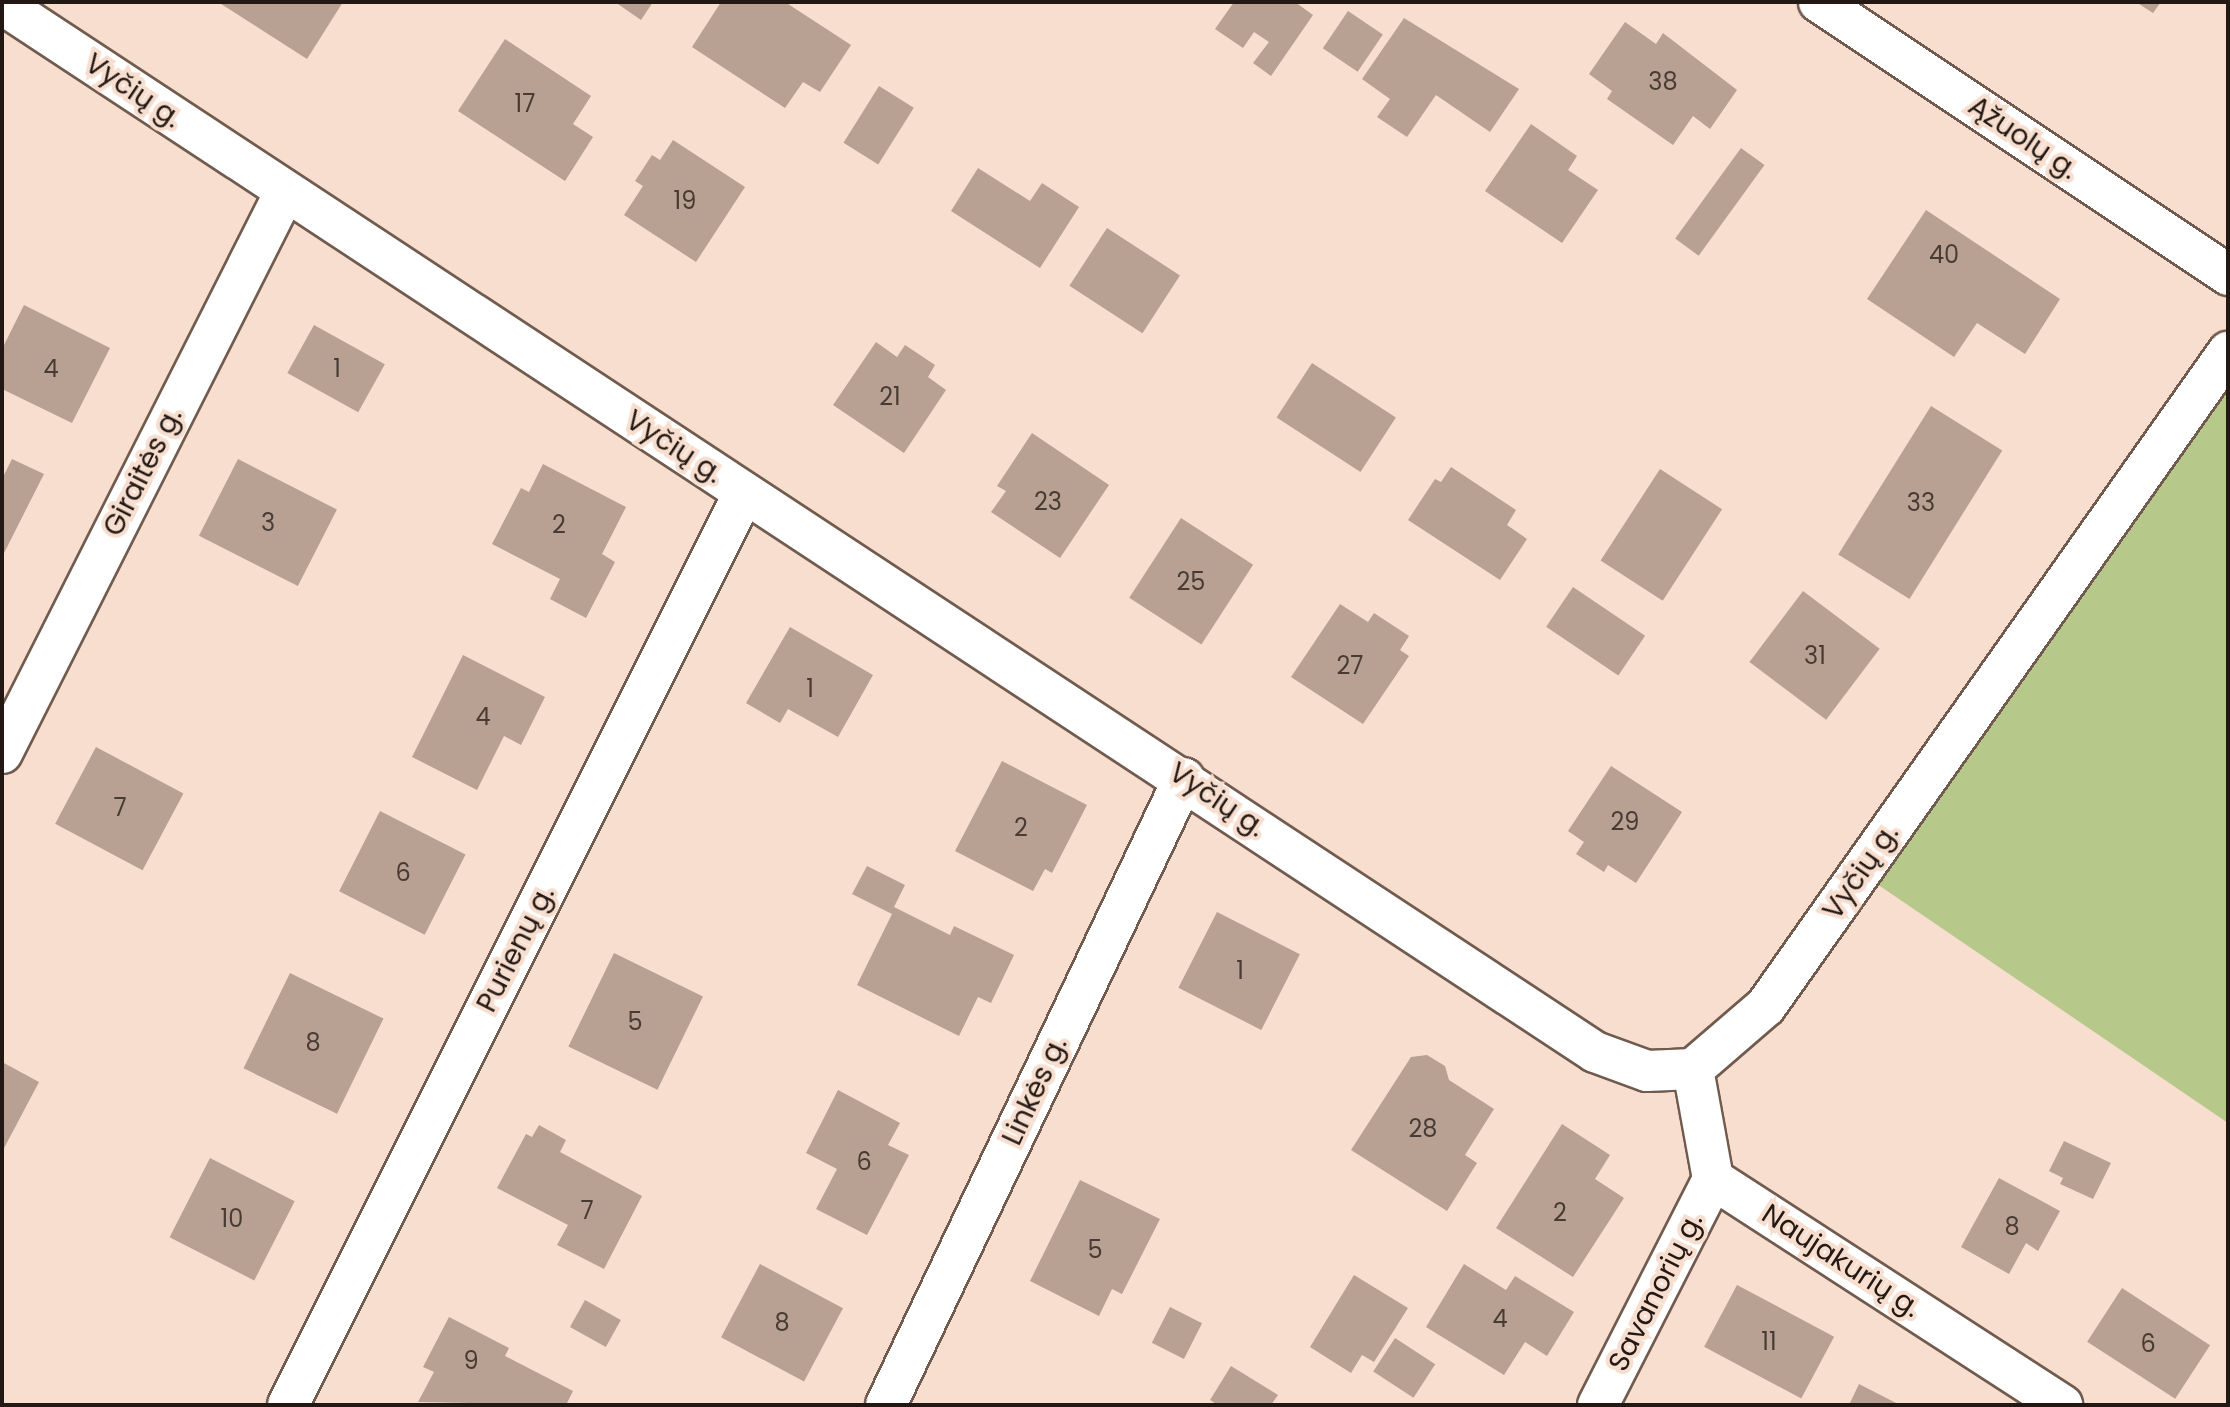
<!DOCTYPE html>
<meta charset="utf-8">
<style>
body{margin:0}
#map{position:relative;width:2230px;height:1407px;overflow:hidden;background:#f8decf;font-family:Poppins,sans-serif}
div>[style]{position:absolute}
.green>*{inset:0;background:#b7c88b}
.building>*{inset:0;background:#b8a092;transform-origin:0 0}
.roads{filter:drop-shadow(2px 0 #715b4e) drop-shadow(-2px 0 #715b4e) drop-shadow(0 2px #715b4e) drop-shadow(0 -2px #715b4e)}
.street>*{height:40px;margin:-20px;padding:0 20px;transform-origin:20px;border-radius:20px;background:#fff}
span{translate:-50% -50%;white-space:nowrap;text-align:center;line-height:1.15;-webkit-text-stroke:8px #f8decf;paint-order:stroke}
.number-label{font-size:24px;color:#483b34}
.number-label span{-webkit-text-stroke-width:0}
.street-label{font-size:28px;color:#221914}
.frame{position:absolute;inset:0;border:4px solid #221914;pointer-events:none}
</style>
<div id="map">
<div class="green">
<i style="clip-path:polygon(2228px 369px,2228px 1123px,1877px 884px)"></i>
</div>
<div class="building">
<i style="clip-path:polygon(218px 2px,343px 2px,307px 59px)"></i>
<i style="clip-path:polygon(615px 2px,653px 2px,641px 20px)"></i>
<i style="clip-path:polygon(721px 2px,785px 2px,851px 45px,820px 92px,803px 82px,785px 108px,692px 47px)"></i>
<i style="clip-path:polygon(1234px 2px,1295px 2px,1313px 15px,1271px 76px,1253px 63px,1269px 42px,1254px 32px,1243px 48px,1215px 29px)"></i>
<i style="clip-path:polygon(2136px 2px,2161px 2px,2153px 13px)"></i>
<i style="left:1348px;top:11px;width:42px;height:45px;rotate:34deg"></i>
<i style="clip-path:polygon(1404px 18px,1519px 89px,1490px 132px,1436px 95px,1407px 137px,1377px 117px,1390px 99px,1362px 79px)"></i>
<i style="clip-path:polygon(1625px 22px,1656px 44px,1663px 33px,1737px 90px,1710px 129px,1693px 116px,1673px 145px,1607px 99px,1612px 91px,1589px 74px)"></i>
<i style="clip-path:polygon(505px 39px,591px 96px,573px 124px,593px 137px,565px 181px,458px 111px)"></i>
<i style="left:879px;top:86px;width:41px;height:67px;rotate:32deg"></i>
<i style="clip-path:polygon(1531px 124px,1577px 156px,1568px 170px,1598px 190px,1562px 243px,1485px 191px)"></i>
<i style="clip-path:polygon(673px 140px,745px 187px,696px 262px,624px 215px,643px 186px,635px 181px,652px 155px,660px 160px)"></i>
<i style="left:1741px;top:148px;width:29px;height:112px;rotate:36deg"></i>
<i style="clip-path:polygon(978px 168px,1030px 201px,1042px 183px,1079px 207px,1040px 268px,951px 211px)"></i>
<i style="clip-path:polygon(1926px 210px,2060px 299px,2025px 354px,1977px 323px,1954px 357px,1867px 299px)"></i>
<i style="left:1107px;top:228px;width:87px;height:69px;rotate:33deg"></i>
<i style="clip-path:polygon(24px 305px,110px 348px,72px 423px,2px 389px,2px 349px)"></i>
<i style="left:314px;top:325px;width:81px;height:55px;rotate:29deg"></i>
<i style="clip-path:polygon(876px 342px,897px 357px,905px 345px,935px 365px,928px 377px,946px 390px,904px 453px,833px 405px)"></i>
<i style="left:1312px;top:363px;width:100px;height:65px;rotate:33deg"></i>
<i style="left:1931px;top:406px;width:84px;height:175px;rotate:32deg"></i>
<i style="clip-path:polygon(1032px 433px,1109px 485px,1060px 558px,991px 512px,1006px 491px,997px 486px)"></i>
<i style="clip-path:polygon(12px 459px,44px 474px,2px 557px,2px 479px)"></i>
<i style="left:238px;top:459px;width:111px;height:86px;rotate:27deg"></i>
<i style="clip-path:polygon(543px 464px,626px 507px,602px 554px,615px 562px,586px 618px,550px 599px,560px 579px,492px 544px,521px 488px,529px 492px)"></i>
<i style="clip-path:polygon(1451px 467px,1516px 510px,1507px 525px,1527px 539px,1500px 580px,1408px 520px,1435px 479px,1441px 482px)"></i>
<i style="left:1660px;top:469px;width:74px;height:109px;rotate:33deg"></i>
<i style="left:1181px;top:518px;width:86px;height:95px;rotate:33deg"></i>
<i style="left:1573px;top:587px;width:87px;height:48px;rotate:34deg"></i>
<i style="left:1803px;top:591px;width:96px;height:89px;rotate:37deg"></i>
<i style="clip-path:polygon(1340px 604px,1368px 622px,1374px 613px,1409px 636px,1400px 650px,1409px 656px,1363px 724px,1291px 677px)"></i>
<i style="clip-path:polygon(790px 627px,873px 675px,838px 737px,788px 709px,780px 723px,746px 703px)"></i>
<i style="clip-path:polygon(463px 655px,545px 697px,521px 745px,504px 736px,477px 790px,412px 757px)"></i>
<i style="left:96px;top:747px;width:99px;height:87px;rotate:28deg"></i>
<i style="clip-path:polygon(1002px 761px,1087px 805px,1052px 873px,1045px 869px,1033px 891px,955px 851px)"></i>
<i style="clip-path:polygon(1611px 766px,1682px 812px,1636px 883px,1608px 865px,1604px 872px,1576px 854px,1584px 842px,1568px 831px)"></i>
<i style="left:380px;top:811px;width:96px;height:90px;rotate:27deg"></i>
<i style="clip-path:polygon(867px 866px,905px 885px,894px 907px,950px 935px,954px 926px,1014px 955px,991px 1003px,978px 997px,959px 1036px,857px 985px,892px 914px,852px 894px)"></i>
<i style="left:1217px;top:912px;width:93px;height:85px;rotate:27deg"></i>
<i style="left:614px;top:953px;width:99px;height:104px;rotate:26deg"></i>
<i style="left:290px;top:973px;width:104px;height:106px;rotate:26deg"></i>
<i style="clip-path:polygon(1427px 1055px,1445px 1066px,1449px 1080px,1494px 1109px,1465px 1155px,1477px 1163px,1447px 1211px,1351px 1150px,1411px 1057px)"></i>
<i style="clip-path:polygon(2px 1062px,39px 1082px,2px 1152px)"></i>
<i style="clip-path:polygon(838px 1090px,900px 1123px,888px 1145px,909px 1155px,867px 1235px,816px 1209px,837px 1169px,806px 1153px)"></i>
<i style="clip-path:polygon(1562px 1124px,1610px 1155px,1595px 1179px,1624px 1198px,1573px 1277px,1496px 1228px)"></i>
<i style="clip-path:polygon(539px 1125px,566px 1140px,560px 1152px,642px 1196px,604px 1269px,557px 1245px,568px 1225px,497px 1188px,526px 1134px,532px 1137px)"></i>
<i style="clip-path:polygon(2064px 1141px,2111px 1163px,2093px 1199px,2060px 1184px,2063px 1178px,2049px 1171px)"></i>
<i style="left:210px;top:1158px;width:95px;height:89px;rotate:27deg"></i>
<i style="clip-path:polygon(1999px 1178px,2060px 1211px,2038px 1251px,2026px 1243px,2009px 1274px,1961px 1247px)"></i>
<i style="clip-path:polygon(1080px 1180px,1160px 1219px,1122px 1294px,1112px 1289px,1099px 1316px,1030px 1281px)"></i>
<i style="left:760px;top:1264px;width:94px;height:83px;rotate:28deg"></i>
<i style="clip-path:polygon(1464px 1264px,1506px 1290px,1515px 1276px,1574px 1312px,1547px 1356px,1525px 1342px,1504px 1375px,1426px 1327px)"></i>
<i style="clip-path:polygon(1354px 1275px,1408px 1308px,1374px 1362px,1362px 1355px,1351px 1373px,1310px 1347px)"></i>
<i style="left:1737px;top:1285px;width:110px;height:70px;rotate:28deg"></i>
<i style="left:2122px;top:1288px;width:105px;height:64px;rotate:33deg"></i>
<i style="left:585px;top:1300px;width:41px;height:31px;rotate:29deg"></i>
<i style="left:1170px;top:1307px;width:36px;height:40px;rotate:27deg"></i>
<i style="clip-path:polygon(449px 1317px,509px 1348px,505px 1356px,573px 1391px,566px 1405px,418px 1402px,434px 1372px,423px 1367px)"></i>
<i style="left:1395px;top:1338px;width:48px;height:40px;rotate:33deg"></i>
<i style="clip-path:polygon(1231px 1366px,1278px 1395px,1271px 1405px,1218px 1405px,1210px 1400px)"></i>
<i style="clip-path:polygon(1859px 1384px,1900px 1405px,1849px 1405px)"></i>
</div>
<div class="roads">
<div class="street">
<i style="left:1819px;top:2px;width:492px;rotate:33.7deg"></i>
<i style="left:2px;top:4px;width:1907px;rotate:33.34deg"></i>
<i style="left:1595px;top:1052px;width:55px;rotate:20.1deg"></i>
<i style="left:1647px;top:1071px;width:46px;rotate:-2.5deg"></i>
<i style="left:1693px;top:1069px;width:96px;rotate:-40.8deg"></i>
<i style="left:1766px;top:1006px;width:801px;rotate:-54.76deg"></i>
<i style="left:2px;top:753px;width:628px;rotate:-63.23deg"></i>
<i style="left:1693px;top:1069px;width:112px;rotate:79.7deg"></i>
<i style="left:1713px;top:1179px;width:416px;rotate:32.9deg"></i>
<i style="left:288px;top:1405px;width:1020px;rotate:-63.43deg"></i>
<i style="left:886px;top:1405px;width:694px;rotate:-64.58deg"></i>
<i style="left:1598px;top:1405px;width:254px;rotate:-63deg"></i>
</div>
</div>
<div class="number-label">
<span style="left:1663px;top:82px">38</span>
<span style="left:525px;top:104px">17</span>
<span style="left:685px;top:201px">19</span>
<span style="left:1944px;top:255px">40</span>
<span style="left:51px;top:369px">4</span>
<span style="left:337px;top:369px">1</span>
<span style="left:890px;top:397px">21</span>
<span style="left:1048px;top:502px">23</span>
<span style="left:1921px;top:503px">33</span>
<span style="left:268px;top:523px">3</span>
<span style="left:559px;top:525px">2</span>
<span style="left:1191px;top:582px">25</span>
<span style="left:1815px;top:656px">31</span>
<span style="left:1350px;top:666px">27</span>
<span style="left:810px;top:689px">1</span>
<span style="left:483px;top:717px">4</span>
<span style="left:120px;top:808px">7</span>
<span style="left:1625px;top:822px">29</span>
<span style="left:1021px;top:828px">2</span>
<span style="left:403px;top:873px">6</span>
<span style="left:1240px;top:971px">1</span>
<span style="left:635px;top:1022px">5</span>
<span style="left:313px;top:1043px">8</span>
<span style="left:1423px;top:1129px">28</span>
<span style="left:864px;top:1162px">6</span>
<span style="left:587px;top:1211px">7</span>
<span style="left:1560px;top:1213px">2</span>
<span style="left:232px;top:1219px">10</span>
<span style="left:2012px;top:1227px">8</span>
<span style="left:1095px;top:1250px">5</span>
<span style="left:1500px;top:1319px">4</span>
<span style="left:782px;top:1323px">8</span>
<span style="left:1769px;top:1342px">11</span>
<span style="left:2148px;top:1344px">6</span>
<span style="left:471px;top:1361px">9</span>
</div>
<div class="street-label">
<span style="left:133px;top:91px;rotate:34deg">Vyčių g.</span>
<span style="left:2023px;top:138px;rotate:34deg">Ąžuolų g.</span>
<span style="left:674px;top:447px;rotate:33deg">Vyčių g.</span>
<span style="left:143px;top:472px;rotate:-63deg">Giraitės g.</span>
<span style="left:1217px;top:800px;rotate:34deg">Vyčių g.</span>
<span style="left:1861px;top:872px;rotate:-55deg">Vyčių g.</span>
<span style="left:516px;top:949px;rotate:-63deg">Purienų g.</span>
<span style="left:1035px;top:1091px;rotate:-65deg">Linkės g.</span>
<span style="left:1841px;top:1261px;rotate:33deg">Naujakurių g.</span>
<span style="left:1656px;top:1292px;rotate:-63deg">Savanorių g.</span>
</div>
<div class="frame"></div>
</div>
